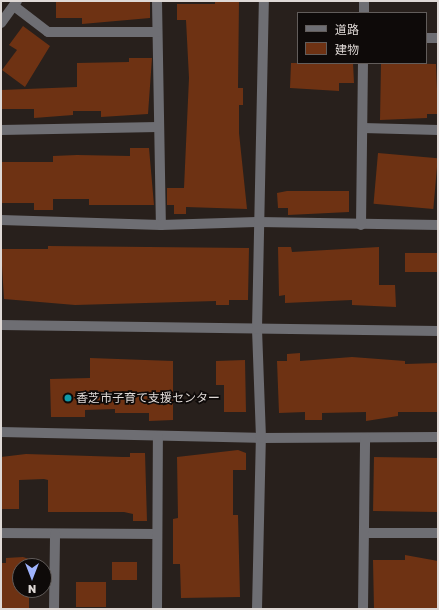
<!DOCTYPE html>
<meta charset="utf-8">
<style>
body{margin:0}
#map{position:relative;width:439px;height:610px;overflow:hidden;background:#28201c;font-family:"Golos Text","Noto Sans JP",sans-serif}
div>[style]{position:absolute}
.building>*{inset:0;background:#6e3213;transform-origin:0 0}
.minor>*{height:10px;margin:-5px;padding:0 5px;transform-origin:5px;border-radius:5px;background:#6e6e73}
.dots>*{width:11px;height:11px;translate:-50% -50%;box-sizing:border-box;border:2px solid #0e0a09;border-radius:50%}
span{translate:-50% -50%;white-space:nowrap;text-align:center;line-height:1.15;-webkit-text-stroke:3.5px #0e0a09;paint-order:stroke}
.poi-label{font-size:12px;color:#dfd9d6}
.left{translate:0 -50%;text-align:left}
.frame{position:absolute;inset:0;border:2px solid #dfd9d6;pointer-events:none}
.legend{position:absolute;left:297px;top:12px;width:130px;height:52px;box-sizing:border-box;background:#0e0a09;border:1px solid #625d5b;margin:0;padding:5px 7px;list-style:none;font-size:12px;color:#dfd9d6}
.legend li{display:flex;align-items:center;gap:8px;height:20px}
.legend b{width:20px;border:1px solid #625d5b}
.north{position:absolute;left:12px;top:558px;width:40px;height:40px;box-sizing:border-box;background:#0e0a09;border:1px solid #625d5b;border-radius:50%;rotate:180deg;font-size:11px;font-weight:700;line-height:16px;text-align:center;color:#dfd9d6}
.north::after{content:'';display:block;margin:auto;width:14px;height:18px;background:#9fb3fd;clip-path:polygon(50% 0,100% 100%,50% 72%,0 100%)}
</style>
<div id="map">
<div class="building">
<i style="clip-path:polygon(56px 1px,150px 1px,150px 18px,82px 24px,82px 18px,56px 18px)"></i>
<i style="clip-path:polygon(215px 1px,239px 1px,238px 88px,243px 88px,243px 105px,239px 105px,239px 133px,247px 209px,186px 207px,186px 214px,174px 214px,174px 205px,167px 205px,167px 188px,184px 188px,189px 78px,186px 20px,177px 20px,177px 4px,215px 4px)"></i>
<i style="clip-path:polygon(23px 26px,50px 46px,25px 87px,2px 70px,17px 50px,9px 45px)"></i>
<i style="clip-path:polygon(129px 58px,152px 58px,148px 114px,101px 117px,101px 111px,73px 111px,73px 115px,34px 118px,34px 109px,1px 109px,1px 90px,77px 87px,77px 63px,129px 62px)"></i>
<i style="clip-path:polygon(291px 63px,353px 63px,354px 83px,339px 83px,339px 91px,290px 88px)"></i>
<i style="clip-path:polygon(381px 63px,436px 64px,438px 114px,427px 114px,427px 118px,380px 120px)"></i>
<i style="clip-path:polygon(130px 148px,149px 148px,154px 205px,89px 205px,89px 199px,53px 199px,53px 210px,34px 210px,34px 203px,1px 203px,1px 162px,53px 162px,53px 156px,77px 155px,130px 156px)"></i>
<i style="left:378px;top:153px;width:60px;height:51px;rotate:5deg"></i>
<i style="clip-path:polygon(287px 191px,349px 191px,349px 212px,288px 215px,288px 208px,278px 208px,277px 193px)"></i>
<i style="clip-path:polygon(48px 246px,249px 248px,248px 300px,229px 300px,229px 305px,216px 305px,216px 301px,75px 305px,4px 299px,1px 249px,48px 249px)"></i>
<i style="clip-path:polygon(278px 247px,291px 247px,292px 252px,379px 247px,379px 285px,395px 285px,396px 307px,352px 305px,352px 300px,285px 303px,285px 295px,279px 296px)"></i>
<i style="left:405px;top:253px;width:33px;height:19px"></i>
<i style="clip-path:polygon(300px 353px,300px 361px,352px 357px,405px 361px,405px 364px,438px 363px,438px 412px,398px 412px,398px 416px,366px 421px,366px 412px,322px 413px,322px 420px,305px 420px,305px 412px,279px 413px,277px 361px,287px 361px,287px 354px)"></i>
<i style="clip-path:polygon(90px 358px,173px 361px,173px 420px,149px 421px,149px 413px,115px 413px,115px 409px,85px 410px,85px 417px,51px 417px,50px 379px,90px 378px)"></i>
<i style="clip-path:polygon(245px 360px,246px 412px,224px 412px,224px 385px,216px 385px,216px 361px)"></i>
<i style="clip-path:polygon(238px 450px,246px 453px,246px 470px,233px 470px,233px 515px,238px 515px,240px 597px,181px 598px,180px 564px,173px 564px,173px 519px,178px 518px,177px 457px)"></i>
<i style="clip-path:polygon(130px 453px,145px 453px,147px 521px,133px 521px,133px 514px,124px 512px,48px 512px,48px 480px,44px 479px,19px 480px,19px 509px,1px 509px,1px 457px,26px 454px,123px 457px,130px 457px)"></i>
<i style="left:374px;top:457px;width:64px;height:54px;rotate:1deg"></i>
<i style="clip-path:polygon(405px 555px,438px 561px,438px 608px,374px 609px,373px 560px,405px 560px)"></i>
<i style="clip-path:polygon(23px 557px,29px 559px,29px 566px,20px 566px,20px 590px,29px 590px,29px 609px,1px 609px,1px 563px,6px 563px,6px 558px)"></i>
<i style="left:137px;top:562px;width:18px;height:25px;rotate:90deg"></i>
<i style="left:76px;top:582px;width:30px;height:25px"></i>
</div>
<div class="minor">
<i style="left:157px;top:1px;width:224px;rotate:89deg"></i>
<i style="left:14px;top:6px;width:43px;rotate:37.4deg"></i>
<i style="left:48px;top:32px;width:109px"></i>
<i style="left:364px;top:13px;width:12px;rotate:-90deg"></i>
<i style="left:1px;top:23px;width:27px;rotate:-54deg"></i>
<i style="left:426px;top:38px;width:12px"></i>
<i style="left:363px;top:128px;width:75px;rotate:1.5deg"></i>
<i style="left:1px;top:130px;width:157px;rotate:-1.1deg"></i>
<i style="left:1px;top:220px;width:160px;rotate:1.8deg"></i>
<i style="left:161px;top:225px;width:98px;rotate:-1.8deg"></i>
<i style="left:259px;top:222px;width:179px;rotate:1deg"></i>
<i style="left:361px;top:225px;width:162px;rotate:-89.3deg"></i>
<i style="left:1px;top:325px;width:437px;rotate:0.8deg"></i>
<i style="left:1px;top:432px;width:260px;rotate:1.3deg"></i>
<i style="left:261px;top:438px;width:177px;rotate:-0.3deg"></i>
<i style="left:1px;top:533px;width:156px;rotate:0.4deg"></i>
<i style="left:365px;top:533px;width:73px"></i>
<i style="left:54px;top:609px;width:75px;rotate:-89.2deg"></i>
<i style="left:157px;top:609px;width:173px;rotate:-89.7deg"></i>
<i style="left:257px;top:609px;width:171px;rotate:-88.7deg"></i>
<i style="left:261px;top:438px;width:109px;rotate:-92.1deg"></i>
<i style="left:257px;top:329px;width:328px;rotate:-88.8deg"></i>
<i style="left:363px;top:609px;width:171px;rotate:-89.3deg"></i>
</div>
<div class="dots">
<i style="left:68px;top:398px;background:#0f9aa8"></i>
</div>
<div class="poi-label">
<span class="left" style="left:76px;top:398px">香芝市子育て支援センター</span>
</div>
<div class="frame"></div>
<ul class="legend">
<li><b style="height:5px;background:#6e6e73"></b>道路</li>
<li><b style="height:11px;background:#6e3213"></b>建物</li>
</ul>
<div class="north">N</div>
</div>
